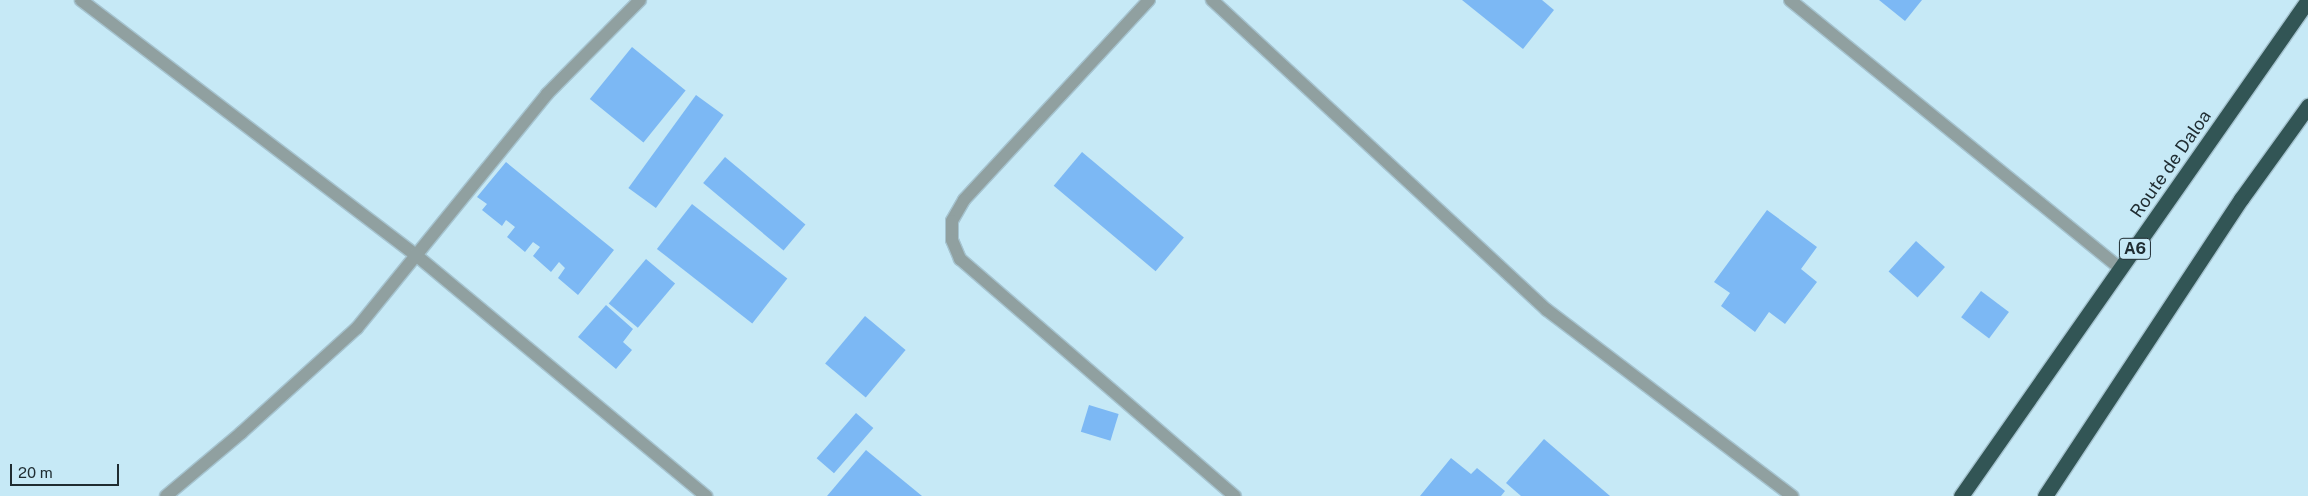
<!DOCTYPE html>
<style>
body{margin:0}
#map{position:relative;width:2308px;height:496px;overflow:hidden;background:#c6e9f6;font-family:"Public Sans",sans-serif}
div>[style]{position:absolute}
.building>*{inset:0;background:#7cb8f4;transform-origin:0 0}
.roads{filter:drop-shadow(1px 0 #a5c3cf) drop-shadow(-1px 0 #a5c3cf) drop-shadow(0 1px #a5c3cf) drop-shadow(0 -1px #a5c3cf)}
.street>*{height:12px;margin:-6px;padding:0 6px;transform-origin:6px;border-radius:6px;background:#90a0a0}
.highway>*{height:15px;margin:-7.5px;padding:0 7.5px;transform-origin:7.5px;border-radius:7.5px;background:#325555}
span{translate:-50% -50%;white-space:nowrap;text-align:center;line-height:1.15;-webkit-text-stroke:4px #c6e9f6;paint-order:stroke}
.shield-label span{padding:1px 4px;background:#c6e9f6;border:1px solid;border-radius:4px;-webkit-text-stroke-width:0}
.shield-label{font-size:16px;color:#1f2c31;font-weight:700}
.street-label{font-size:18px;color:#1f2c31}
.scale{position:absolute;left:10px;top:464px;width:109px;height:22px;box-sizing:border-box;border:2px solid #1f2c31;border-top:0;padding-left:6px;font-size:15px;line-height:18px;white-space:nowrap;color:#1f2c31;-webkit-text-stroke:4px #c6e9f6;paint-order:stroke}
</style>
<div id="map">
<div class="building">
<i style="clip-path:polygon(1462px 0,1542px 0,1554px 10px,1523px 49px)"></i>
<i style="clip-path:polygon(1879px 0,1922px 0,1905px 21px)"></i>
<i style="left:632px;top:47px;width:69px;height:67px;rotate:39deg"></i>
<i style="left:696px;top:95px;width:34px;height:115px;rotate:36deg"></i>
<i style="left:1082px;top:152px;width:133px;height:44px;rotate:40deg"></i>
<i style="left:725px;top:157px;width:105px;height:34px;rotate:40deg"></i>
<i style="clip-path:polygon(506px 162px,614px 250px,578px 295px,558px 278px,565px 268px,559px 262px,551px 272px,533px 256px,540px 247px,533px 242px,525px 252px,507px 237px,515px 227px,506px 220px,502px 226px,482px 210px,487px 204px,477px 197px)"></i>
<i style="left:692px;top:204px;width:121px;height:57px;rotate:38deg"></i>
<i style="clip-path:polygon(1767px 210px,1817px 247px,1801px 269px,1817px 282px,1785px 324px,1769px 312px,1755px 332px,1721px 306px,1730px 293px,1714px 282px)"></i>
<i style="left:1916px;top:241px;width:39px;height:41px;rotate:42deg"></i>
<i style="left:646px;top:259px;width:38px;height:58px;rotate:40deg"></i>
<i style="left:1981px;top:291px;width:35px;height:33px;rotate:37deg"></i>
<i style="clip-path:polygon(606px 305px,633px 329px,623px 342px,632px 350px,616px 369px,578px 337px)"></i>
<i style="left:865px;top:316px;width:53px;height:62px;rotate:40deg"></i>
<i style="left:1089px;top:405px;width:31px;height:28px;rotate:17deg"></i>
<i style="left:856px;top:413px;width:23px;height:60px;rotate:41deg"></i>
<i style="clip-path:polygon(1544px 439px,1610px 496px,1521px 496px,1506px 483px)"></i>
<i style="clip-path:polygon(866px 450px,922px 496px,827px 496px)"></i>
<i style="clip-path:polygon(1451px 458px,1471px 474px,1477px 468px,1505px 491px,1501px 496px,1420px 496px)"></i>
</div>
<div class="roads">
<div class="street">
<i style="left:81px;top:0;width:422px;rotate:37.3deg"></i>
<i style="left:417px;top:256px;width:376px;rotate:39.7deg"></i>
<i style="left:1149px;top:0;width:272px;rotate:132.8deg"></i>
<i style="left:964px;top:200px;width:24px;rotate:120deg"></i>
<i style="left:952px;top:221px;width:19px;rotate:90deg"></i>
<i style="left:952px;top:240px;width:21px;rotate:67deg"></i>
<i style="left:960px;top:259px;width:363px;rotate:40.8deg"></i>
<i style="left:1212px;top:0;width:456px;rotate:42.8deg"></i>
<i style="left:1547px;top:310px;width:308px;rotate:37.2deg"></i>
<i style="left:1790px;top:0;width:427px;rotate:39.1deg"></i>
<i style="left:166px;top:496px;width:98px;rotate:-40deg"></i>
<i style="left:241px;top:433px;width:156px;rotate:-42.2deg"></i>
<i style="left:357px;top:328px;width:301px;rotate:-50.9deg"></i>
<i style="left:547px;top:94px;width:132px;rotate:-45.3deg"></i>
</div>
<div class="highway">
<i style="left:1961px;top:496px;width:605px;rotate:-55.02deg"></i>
<i style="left:2045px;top:496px;width:356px;rotate:-56.6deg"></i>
<i style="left:2241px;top:199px;width:115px;rotate:-54.2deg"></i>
</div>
</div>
<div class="shield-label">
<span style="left:2135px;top:249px">A6</span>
</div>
<div class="street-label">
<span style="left:2171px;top:164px;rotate:-55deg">Route de Daloa</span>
</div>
<div class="scale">20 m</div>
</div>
